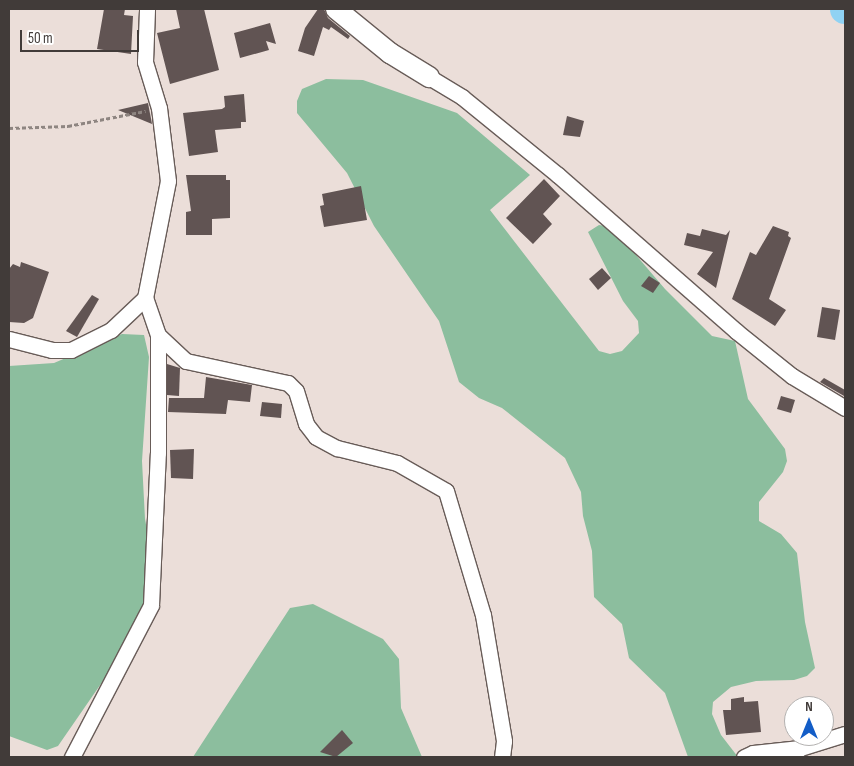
<!DOCTYPE html>
<html>
<head>
<meta charset="utf-8">
<style>
  body { margin:0 }
  #map { position:relative; width:854px; height:766px; overflow:hidden; background:#ebded9; font-family:"Sofia Sans Condensed",sans-serif }
  div>[style] { position:absolute }
  [style*='--x'] { left:calc(var(--x)*1px); top:calc(var(--y)*1px); width:calc(var(--w)*1px); rotate:calc(var(--a)*1deg) }
  .green>* { inset:0; background:#8cbe9e }
  .river>* { height:29px; margin:-14.5px; padding:0 14.5px; transform-origin:14.5px; border-radius:14.5px; background:#90d2f3 }
  .building>* { inset:0; background:#615453 }
  .path>* { height:3px; margin-top:-1.5px; transform-origin:0; background:repeating-linear-gradient(90deg,#8e8581 0 4px,transparent 0 6.5px) }
  .roads { filter:drop-shadow(1px 0 #685c58) drop-shadow(-1px 0 #685c58) drop-shadow(0 1px #685c58) drop-shadow(0 -1px #685c58) }
  .minor>* { height:15px; margin:-7.5px; padding:0 7.5px; transform-origin:7.5px; border-radius:7.5px; background:#fff }
  .tertiary>* { height:20px; margin:-10px; padding:0 10px; transform-origin:10px; border-radius:10px; background:#fff }
  span { translate:-50% -50%; white-space:nowrap; text-align:center; line-height:1.15; -webkit-text-stroke:5px #fff; paint-order:stroke }
  .frame { position:absolute; inset:0; border:10px solid #413b39; pointer-events:none }
  .north { position:absolute; left:784px; top:696px; width:50px; height:50px; box-sizing:border-box; background:#fff; border:1px solid #b3b1b0; border-radius:50%; rotate:0deg; font-size:14px; font-weight:700; line-height:20px; text-align:center; color:#413b39 }
  .north::after { content:''; display:block; margin:auto; width:18px; height:22px; background:#135dc7; clip-path:polygon(50% 0,100% 100%,50% 72%,0 100%) }
  .scale { position:absolute; left:20px; top:30px; width:119px; height:22px; box-sizing:border-box; border:2px solid #413b39; border-top:0; padding-left:6px; font-size:15px; line-height:18px; white-space:nowrap; color:#413b39; -webkit-text-stroke:4px #fff; paint-order:stroke }
</style>
</head>
<body>
<div id="map">
  <div class="green">
    <i style="clip-path:polygon(326px 79px,363px 80px,457px 113px,530px 175px,490px 210px,599px 351px,610px 354px,622px 351px,639px 333px,638px 321px,623px 301px,588px 232px,599px 225px,612px 227px,665px 289px,712px 336px,735px 341px,748px 399px,785px 449px,787px 461px,783px 472px,759px 502px,759px 521px,781px 534px,797px 553px,805px 622px,815px 668px,807px 676px,794px 680px,756px 681px,731px 687px,713px 702px,712px 714px,721px 735px,738px 757px,688px 757px,665px 693px,629px 658px,622px 624px,594px 597px,592px 551px,583px 516px,581px 492px,565px 458px,502px 408px,479px 398px,459px 382px,439px 321px,374px 226px,347px 173px,297px 113px,297px 101px,302px 89px)"></i>
    <i style="clip-path:polygon(122px 334px,144px 335px,149px 357px,142px 461px,145px 519px,154px 567px,154px 590px,116px 662px,58px 746px,47px 750px,9px 736px,9px 366px,54px 363px)"></i>
    <i style="clip-path:polygon(313px 604px,383px 639px,399px 659px,401px 708px,422px 757px,193px 757px,290px 608px)"></i>
  </div>
  <div class="river">
    <i style="--x:844;--y:9;--w:1;--a:0"></i>
  </div>
  <div class="building">
    <i style="clip-path:polygon(104px 9px,125px 9px,124px 15px,133px 16px,131px 54px,97px 49px)"></i>
    <i style="clip-path:polygon(176px 9px,204px 9px,219px 70px,170px 84px,157px 33px,180px 28px)"></i>
    <i style="clip-path:polygon(318px 9px,324px 9px,328px 18px,350px 36px,348px 39px,331px 27px,329px 30px,323px 27px,314px 56px,298px 51px,305px 28px)"></i>
    <i style="clip-path:polygon(270px 23px,276px 44px,266px 41px,269px 50px,240px 58px,234px 33px)"></i>
    <i style="clip-path:polygon(244px 94px,246px 122px,241px 122px,241px 128px,215px 130px,218px 152px,189px 156px,183px 113px,222px 109px,225px 107px,224px 96px)"></i>
    <i style="clip-path:polygon(148px 103px,152px 124px,118px 110px)"></i>
    <i style="clip-path:polygon(567px 116px,584px 121px,580px 137px,563px 135px)"></i>
    <i style="clip-path:polygon(186px 175px,226px 175px,226px 180px,230px 180px,230px 218px,212px 219px,212px 235px,186px 235px,186px 212px,191px 211px)"></i>
    <i style="clip-path:polygon(544px 179px,560px 196px,543px 214px,552px 224px,533px 244px,506px 218px)"></i>
    <i style="clip-path:polygon(361px 186px,367px 220px,324px 227px,320px 206px,324px 205px,322px 194px)"></i>
    <i style="clip-path:polygon(773px 226px,789px 232px,788px 236px,791px 238px,769px 299px,786px 310px,775px 326px,732px 299px,750px 252px,756px 255px)"></i>
    <i style="clip-path:polygon(702px 229px,726px 235px,730px 230px,716px 288px,697px 274px,713px 252px,684px 245px,687px 233px,700px 236px)"></i>
    <i style="clip-path:polygon(21px 262px,49px 272px,33px 318px,24px 323px,9px 322px,9px 269px,13px 264px,20px 267px)"></i>
    <i style="clip-path:polygon(602px 268px,611px 278px,598px 290px,589px 279px)"></i>
    <i style="clip-path:polygon(649px 276px,660px 283px,653px 293px,641px 286px)"></i>
    <i style="clip-path:polygon(92px 295px,99px 299px,77px 337px,66px 331px)"></i>
    <i style="clip-path:polygon(822px 307px,840px 310px,835px 340px,817px 337px)"></i>
    <i style="clip-path:polygon(167px 364px,180px 368px,179px 396px,167px 395px)"></i>
    <i style="clip-path:polygon(206px 377px,252px 385px,250px 402px,228px 400px,226px 414px,168px 412px,169px 398px,204px 398px)"></i>
    <i style="clip-path:polygon(824px 378px,845px 390px,844px 396px,820px 382px)"></i>
    <i style="clip-path:polygon(781px 396px,795px 400px,791px 413px,777px 409px)"></i>
    <i style="clip-path:polygon(262px 402px,282px 404px,281px 418px,260px 416px)"></i>
    <i style="clip-path:polygon(194px 449px,193px 479px,171px 478px,170px 450px)"></i>
    <i style="clip-path:polygon(744px 697px,744px 702px,758px 701px,761px 732px,726px 735px,723px 710px,731px 710px,731px 699px)"></i>
    <i style="clip-path:polygon(342px 730px,353px 743px,336px 757px,320px 752px)"></i>
  </div>
  <div class="path">
    <i style="--x:9;--y:128;--w:59;--a:-1.9"></i>
    <i style="--x:68;--y:126;--w:79;--a:-10.9"></i>
  </div>
  <div class="roads">
    <div class="minor">
      <i style="--x:429;--y:77;--w:39;--a:31"></i>
      <i style="--x:462;--y:97;--w:124;--a:39.1"></i>
      <i style="--x:558;--y:175;--w:237;--a:41.2"></i>
      <i style="--x:736;--y:331;--w:72;--a:38.8"></i>
      <i style="--x:792;--y:376;--w:62;--a:31.1"></i>
      <i style="--x:158;--y:335;--w:38;--a:43"></i>
      <i style="--x:186;--y:361;--w:104;--a:12.2"></i>
      <i style="--x:288;--y:383;--w:11;--a:45"></i>
      <i style="--x:296;--y:391;--w:34;--a:73"></i>
      <i style="--x:306;--y:424;--w:16;--a:52"></i>
      <i style="--x:316;--y:437;--w:24;--a:28"></i>
      <i style="--x:337;--y:448;--w:62;--a:14"></i>
      <i style="--x:397;--y:463;--w:56;--a:29.7"></i>
      <i style="--x:446;--y:491;--w:129;--a:73.4"></i>
      <i style="--x:483;--y:615;--w:128;--a:80.5"></i>
      <i style="--x:504;--y:741;--w:16;--a:97"></i>
      <i style="--x:9;--y:339;--w:44;--a:14.3"></i>
      <i style="--x:52;--y:350;--w:19;--a:0"></i>
      <i style="--x:71;--y:350;--w:45;--a:-26.6"></i>
      <i style="--x:111;--y:330;--w:47;--a:-43.3"></i>
      <i style="--x:72;--y:757;--w:171;--a:-62.5"></i>
      <i style="--x:151;--y:605;--w:152;--a:-87.4"></i>
      <i style="--x:158;--y:453;--w:118;--a:-90"></i>
      <i style="--x:158;--y:335;--w:39;--a:-109"></i>
      <i style="--x:145;--y:298;--w:119;--a:-78.9"></i>
      <i style="--x:168;--y:181;--w:74;--a:-97"></i>
      <i style="--x:159;--y:108;--w:48;--a:-106.9"></i>
      <i style="--x:145;--y:62;--w:53;--a:-87.8"></i>
      <i style="--x:744;--y:757;--w:10;--a:-24"></i>
      <i style="--x:753;--y:753;--w:47;--a:-6.1"></i>
      <i style="--x:791;--y:757;--w:13;--a:-45"></i>
      <i style="--x:800;--y:748;--w:47;--a:-17.3"></i>
    </div>
    <div class="tertiary">
      <i style="--x:336;--y:9;--w:70;--a:39.2"></i>
      <i style="--x:390;--y:53;--w:46;--a:31.6"></i>
    </div>
  </div>
  <div class="frame"></div>
  <div class="north">N</div>
  <div class="scale">50 m</div>
</div>
</body>
</html>
